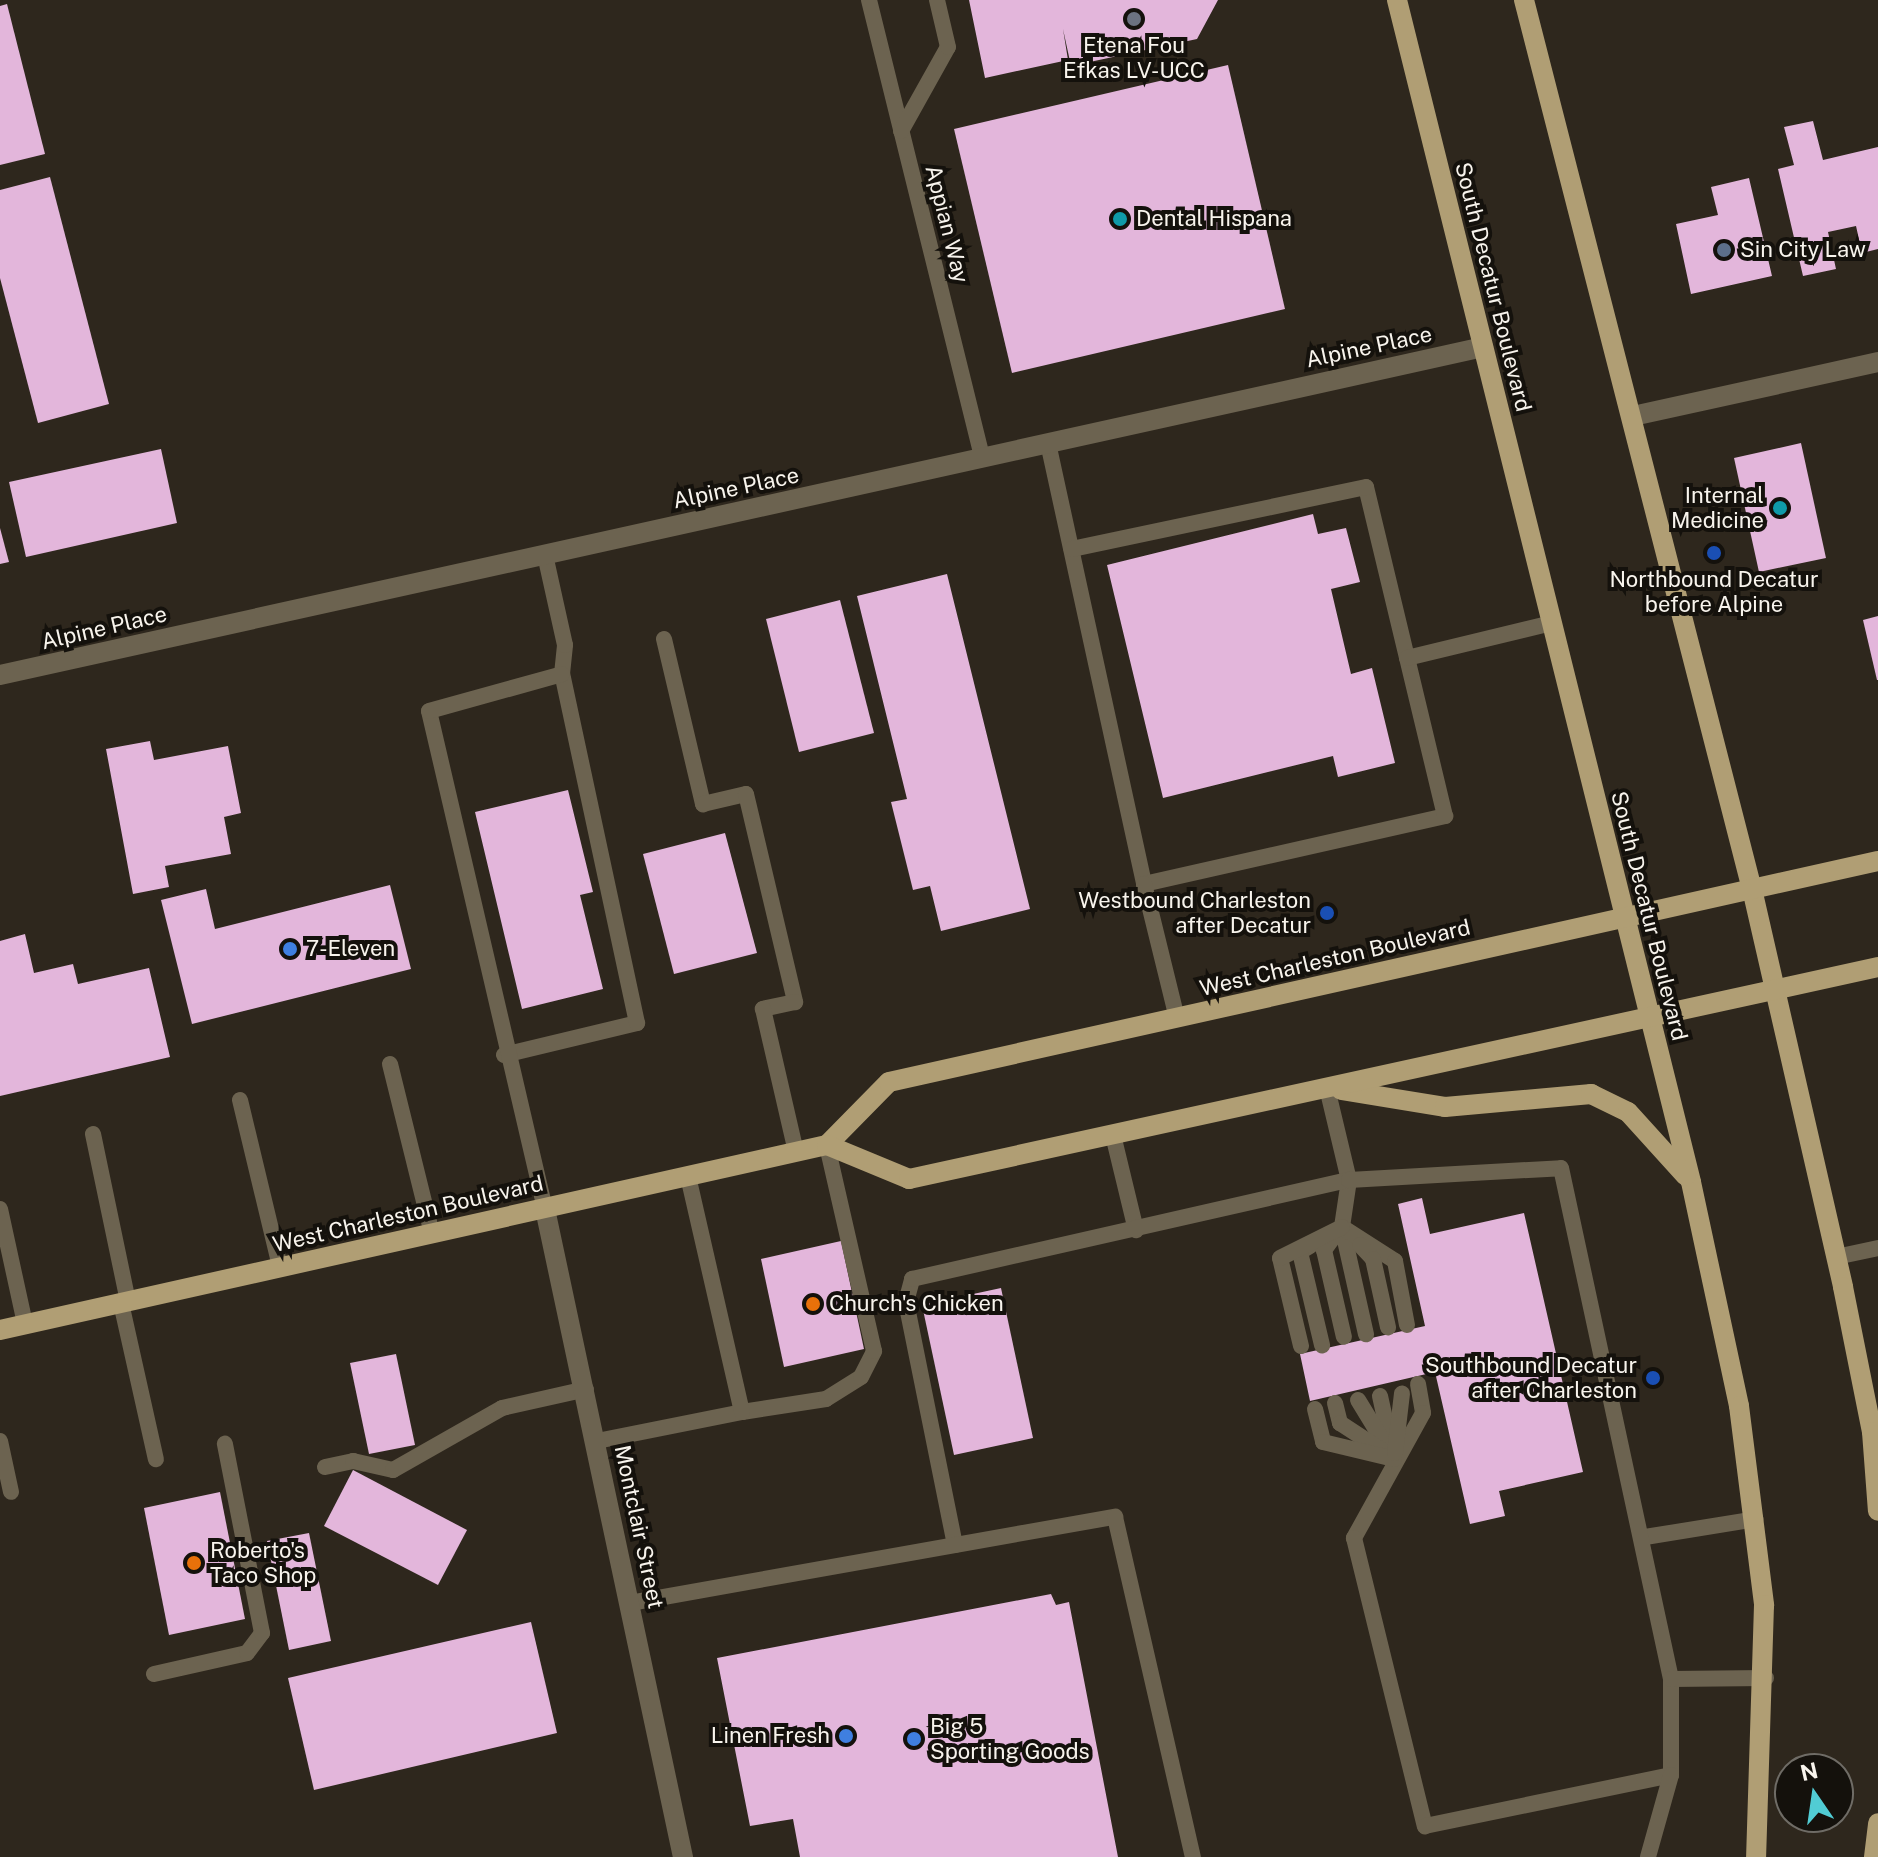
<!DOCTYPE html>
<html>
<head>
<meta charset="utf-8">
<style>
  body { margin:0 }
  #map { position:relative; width:1878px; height:1857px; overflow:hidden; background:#2e271d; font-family:"Public Sans",sans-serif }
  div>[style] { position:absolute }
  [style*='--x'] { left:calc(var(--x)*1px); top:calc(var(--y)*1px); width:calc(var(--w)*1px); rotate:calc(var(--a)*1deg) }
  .building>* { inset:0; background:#e3b6db }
  .lane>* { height:16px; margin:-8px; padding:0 8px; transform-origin:8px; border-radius:8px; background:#6c6350 }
  .street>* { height:20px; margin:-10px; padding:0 10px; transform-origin:10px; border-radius:10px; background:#6c6350 }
  .primary>* { height:20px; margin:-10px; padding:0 10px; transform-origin:10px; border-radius:10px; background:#b09e74 }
  .dots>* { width:22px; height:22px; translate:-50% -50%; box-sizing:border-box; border:4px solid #14110c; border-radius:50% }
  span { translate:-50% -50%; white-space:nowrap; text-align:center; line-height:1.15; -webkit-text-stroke:8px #14110c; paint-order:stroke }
  .poi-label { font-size:22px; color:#f8f4ed }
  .left { translate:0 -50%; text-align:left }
  .right { translate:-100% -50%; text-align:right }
  .street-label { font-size:22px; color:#f8f4ed }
  .north { position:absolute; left:1774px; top:1753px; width:80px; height:80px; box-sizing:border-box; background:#14110c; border:2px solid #6f6c66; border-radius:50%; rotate:347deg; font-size:22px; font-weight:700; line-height:32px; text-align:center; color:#f8f4ed }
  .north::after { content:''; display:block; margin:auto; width:28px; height:36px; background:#51ccd4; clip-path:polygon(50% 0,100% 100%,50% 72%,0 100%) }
</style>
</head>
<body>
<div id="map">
  <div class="building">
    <i style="clip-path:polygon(969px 0,1218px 0,1197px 39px,1071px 66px,1063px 29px,1068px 60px,985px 78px)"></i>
    <i style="clip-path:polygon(7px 4px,45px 154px,0 165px,0 6px)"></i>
    <i style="clip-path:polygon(1228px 65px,1285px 309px,1012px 373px,954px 129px)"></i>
    <i style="clip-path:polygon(1813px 121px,1823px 160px,1878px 147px,1878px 249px,1862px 253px,1856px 226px,1828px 232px,1836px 269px,1803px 276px,1778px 169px,1794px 165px,1784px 127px)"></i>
    <i style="clip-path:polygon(50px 177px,109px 404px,38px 423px,0 278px,0 190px)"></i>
    <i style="clip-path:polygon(1749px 178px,1772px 276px,1691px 294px,1676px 224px,1718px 215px,1711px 187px)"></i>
    <i style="clip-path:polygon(1801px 443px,1826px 558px,1759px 572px,1734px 458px)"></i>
    <i style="clip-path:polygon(161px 449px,177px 523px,26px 557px,9px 482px)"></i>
    <i style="clip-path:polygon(1313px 514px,1318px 534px,1346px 528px,1360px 582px,1331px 589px,1351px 674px,1372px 668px,1395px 763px,1338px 777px,1333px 756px,1163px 798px,1107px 565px)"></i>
    <i style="clip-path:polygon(0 528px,9px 562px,0 564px)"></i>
    <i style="clip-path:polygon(947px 574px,1030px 909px,941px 931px,930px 886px,913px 890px,891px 802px,907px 799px,857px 596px)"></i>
    <i style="clip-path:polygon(840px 600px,874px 733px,799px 752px,766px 619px)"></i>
    <i style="clip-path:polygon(1878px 616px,1878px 680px,1877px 680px,1863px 620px)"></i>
    <i style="clip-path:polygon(150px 741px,154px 760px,228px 746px,241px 813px,224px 817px,231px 854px,165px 866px,169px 887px,133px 894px,106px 749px)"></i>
    <i style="clip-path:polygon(568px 790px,593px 892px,580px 895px,603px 989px,522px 1009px,475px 812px)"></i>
    <i style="clip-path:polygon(725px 833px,757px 953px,674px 974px,643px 854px)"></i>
    <i style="clip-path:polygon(390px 885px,411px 969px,192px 1024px,161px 900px,206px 889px,215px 929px)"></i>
    <i style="clip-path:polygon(25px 934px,34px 973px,73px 964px,78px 984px,149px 968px,170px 1057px,0 1096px,0 941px)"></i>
    <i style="clip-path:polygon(1422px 1198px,1430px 1234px,1524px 1213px,1583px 1472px,1499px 1491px,1505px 1516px,1470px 1524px,1435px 1372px,1310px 1401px,1300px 1354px,1425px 1326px,1398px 1204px)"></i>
    <i style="clip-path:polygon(841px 1241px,864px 1349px,784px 1367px,761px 1259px)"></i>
    <i style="clip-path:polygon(1001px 1288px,1033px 1438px,954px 1455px,922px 1305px)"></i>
    <i style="clip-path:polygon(396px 1354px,415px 1445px,369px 1454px,350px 1363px)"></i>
    <i style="clip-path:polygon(353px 1470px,467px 1530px,438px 1585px,324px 1526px)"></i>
    <i style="clip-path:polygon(220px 1492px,245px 1619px,169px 1635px,144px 1508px)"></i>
    <i style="clip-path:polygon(309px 1533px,331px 1641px,289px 1650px,267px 1541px)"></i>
    <i style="clip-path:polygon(1051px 1594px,1056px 1605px,1069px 1602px,1118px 1857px,800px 1857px,793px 1819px,750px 1826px,717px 1658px)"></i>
    <i style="clip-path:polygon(531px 1622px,557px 1733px,314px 1790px,288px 1678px)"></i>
  </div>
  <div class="lane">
    <i style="--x:869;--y:0;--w:472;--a:76.1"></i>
    <i style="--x:901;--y:131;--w:96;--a:-60.8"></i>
    <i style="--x:948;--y:47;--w:48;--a:-103.2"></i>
    <i style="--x:1048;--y:443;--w:451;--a:77.7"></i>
    <i style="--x:1144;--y:884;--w:309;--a:-12.7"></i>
    <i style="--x:1445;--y:816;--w:338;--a:-103.5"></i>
    <i style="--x:1366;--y:487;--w:301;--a:168.1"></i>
    <i style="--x:664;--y:639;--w:170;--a:76.7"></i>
    <i style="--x:703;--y:804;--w:44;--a:-13.1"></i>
    <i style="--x:746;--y:794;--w:214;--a:76.7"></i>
    <i style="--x:795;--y:1002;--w:33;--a:168"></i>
    <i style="--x:763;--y:1009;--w:147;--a:77"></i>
    <i style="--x:1407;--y:658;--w:149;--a:-13.6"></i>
    <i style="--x:1144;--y:884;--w:138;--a:76.2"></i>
    <i style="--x:504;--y:1055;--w:137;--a:-13.5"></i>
    <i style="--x:637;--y:1023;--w:357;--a:-102.1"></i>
    <i style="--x:562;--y:674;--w:29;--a:-84"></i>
    <i style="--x:565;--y:645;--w:92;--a:-102.5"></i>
    <i style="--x:390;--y:1064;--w:175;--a:76.1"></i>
    <i style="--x:1327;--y:1088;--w:95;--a:76.6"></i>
    <i style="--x:1349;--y:1180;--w:48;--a:98.5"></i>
    <i style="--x:1342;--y:1227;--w:110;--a:77.4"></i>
    <i style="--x:240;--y:1100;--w:172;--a:76.5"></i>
    <i style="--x:93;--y:1134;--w:171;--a:78.2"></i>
    <i style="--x:1113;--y:1135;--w:98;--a:76.4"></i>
    <i style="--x:0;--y:1209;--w:118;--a:77.7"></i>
    <i style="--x:545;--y:1209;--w:511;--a:-103.11"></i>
    <i style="--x:429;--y:711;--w:138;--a:-15.5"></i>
    <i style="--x:1342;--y:1227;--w:63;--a:32.7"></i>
    <i style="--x:1395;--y:1261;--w:65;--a:79.4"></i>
    <i style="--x:1338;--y:1231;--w:24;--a:126"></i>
    <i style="--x:1324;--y:1250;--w:89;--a:77.1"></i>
    <i style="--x:1360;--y:1245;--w:19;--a:47"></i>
    <i style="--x:1373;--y:1259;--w:70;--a:77.6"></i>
    <i style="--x:1310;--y:1246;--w:12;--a:149"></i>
    <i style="--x:1300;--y:1252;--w:96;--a:76.7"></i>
    <i style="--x:1836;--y:1257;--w:43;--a:-12.1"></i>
    <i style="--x:121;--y:1303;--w:160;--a:77.4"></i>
    <i style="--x:1301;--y:1346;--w:90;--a:-103.4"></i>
    <i style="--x:1280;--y:1258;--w:69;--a:-26.6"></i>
    <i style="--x:1418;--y:1384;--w:29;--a:80"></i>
    <i style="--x:1423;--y:1413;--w:143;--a:118.9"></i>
    <i style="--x:1354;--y:1538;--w:297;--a:76.2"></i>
    <i style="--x:1425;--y:1826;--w:251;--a:-11.7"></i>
    <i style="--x:1380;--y:1396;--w:51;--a:77.6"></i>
    <i style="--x:1358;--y:1400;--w:63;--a:58.6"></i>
    <i style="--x:1335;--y:1403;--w:21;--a:76"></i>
    <i style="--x:1340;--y:1423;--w:51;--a:33.1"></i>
    <i style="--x:1315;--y:1409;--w:34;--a:76"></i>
    <i style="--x:1323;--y:1442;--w:73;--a:13.5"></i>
    <i style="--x:742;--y:1412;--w:85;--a:-8.8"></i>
    <i style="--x:826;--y:1399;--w:41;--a:-32.2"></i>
    <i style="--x:861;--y:1377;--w:29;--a:-63"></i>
    <i style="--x:874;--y:1351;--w:211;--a:-102.9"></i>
    <i style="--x:0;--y:1441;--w:52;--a:77.8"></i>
    <i style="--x:597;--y:1441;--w:148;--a:-11.3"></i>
    <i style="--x:742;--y:1412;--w:242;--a:-102.9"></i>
    <i style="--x:1395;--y:1453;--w:60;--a:-83.3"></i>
    <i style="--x:325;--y:1467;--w:29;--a:-12"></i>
    <i style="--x:353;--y:1461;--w:41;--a:12.7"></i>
    <i style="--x:393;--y:1470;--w:125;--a:-29.6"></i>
    <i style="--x:502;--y:1408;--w:86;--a:-12.7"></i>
    <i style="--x:1645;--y:1537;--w:112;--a:-9.2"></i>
    <i style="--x:955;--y:1545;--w:248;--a:-101.4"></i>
    <i style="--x:906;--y:1302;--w:24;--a:-75"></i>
    <i style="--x:912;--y:1279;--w:448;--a:-12.8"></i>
    <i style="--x:1349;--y:1180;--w:212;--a:-3.2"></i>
    <i style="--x:1561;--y:1168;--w:523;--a:77.85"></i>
    <i style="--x:1671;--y:1679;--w:96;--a:90"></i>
    <i style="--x:1671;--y:1775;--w:85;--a:105.7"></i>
    <i style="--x:630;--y:1603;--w:493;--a:-10.1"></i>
    <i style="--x:1115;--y:1517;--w:349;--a:77.1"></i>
    <i style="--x:154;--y:1674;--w:95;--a:-12.7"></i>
    <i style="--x:247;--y:1653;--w:25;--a:-53"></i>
    <i style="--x:262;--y:1633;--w:193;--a:-101.1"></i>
    <i style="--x:1671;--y:1679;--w:95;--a:-0.6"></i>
  </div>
  <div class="street">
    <i style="--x:1633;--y:416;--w:251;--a:-12.4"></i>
    <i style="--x:0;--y:675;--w:1519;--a:-12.47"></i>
    <i style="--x:545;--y:1209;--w:663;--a:77.98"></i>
  </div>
  <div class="primary">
    <i style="--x:1397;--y:0;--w:1218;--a:76.03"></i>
    <i style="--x:1691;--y:1182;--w:229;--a:77.9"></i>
    <i style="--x:1739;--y:1406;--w:201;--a:82.8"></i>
    <i style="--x:1764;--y:1605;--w:252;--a:91.8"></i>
    <i style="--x:1524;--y:0;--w:918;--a:75.62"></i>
    <i style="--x:1752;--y:889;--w:408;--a:77.1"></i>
    <i style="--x:1843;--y:1287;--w:148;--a:78.7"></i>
    <i style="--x:1872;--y:1432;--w:79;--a:85.7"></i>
    <i style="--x:1341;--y:1090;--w:105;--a:9.3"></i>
    <i style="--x:1445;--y:1107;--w:147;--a:-5.1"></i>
    <i style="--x:1591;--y:1094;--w:41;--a:25.9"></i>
    <i style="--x:1628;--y:1112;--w:86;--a:47.8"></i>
    <i style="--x:827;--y:1145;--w:88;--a:-45.5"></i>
    <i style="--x:889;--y:1082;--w:1013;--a:-12.6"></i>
    <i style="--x:0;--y:1330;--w:847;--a:-12.61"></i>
    <i style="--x:827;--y:1145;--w:89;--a:22.5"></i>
    <i style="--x:909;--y:1179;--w:992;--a:-12.34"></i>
    <i style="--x:1874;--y:1857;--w:34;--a:-83"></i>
  </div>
  <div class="dots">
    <i style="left:1134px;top:19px;background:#6b7280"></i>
    <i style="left:1120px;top:219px;background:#0f9aa8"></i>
    <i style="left:1724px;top:250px;background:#5c6f8a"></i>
    <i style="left:1780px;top:508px;background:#0f9aa8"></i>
    <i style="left:1714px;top:553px;background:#1a4fb4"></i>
    <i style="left:1327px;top:913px;background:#1a4fb4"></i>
    <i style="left:290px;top:949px;background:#3f7fe0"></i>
    <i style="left:813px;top:1304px;background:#e8710a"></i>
    <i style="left:1653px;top:1378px;background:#1a4fb4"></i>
    <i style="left:194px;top:1563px;background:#e8710a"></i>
    <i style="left:846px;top:1736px;background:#3f7fe0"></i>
    <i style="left:914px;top:1739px;background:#3f7fe0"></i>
  </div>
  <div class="poi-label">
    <span style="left:1134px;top:58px">Etena Fou<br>Efkas LV-UCC</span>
    <span class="left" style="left:1136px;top:219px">Dental Hispana</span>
    <span class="left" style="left:1740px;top:250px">Sin City Law</span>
    <span class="right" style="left:1764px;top:508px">Internal<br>Medicine</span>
    <span style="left:1714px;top:592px">Northbound Decatur<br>before Alpine</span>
    <span class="right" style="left:1311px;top:913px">Westbound Charleston<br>after Decatur</span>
    <span class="left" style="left:306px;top:949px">7-Eleven</span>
    <span class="left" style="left:829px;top:1304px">Church's Chicken</span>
    <span class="right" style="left:1637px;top:1378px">Southbound Decatur<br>after Charleston</span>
    <span class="left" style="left:210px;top:1563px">Roberto's<br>Taco Shop</span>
    <span class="left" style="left:930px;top:1739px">Big 5<br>Sporting Goods</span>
    <span class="right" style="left:830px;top:1736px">Linen Fresh</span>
  </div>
  <div class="street-label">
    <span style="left:947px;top:224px;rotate:76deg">Appian Way</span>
    <span style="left:1493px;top:287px;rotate:76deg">South Decatur Boulevard</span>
    <span style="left:1369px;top:347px;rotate:-12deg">Alpine Place</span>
    <span style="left:736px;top:488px;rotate:-12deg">Alpine Place</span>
    <span style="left:104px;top:628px;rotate:-13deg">Alpine Place</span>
    <span style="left:1649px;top:916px;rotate:76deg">South Decatur Boulevard</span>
    <span style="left:1335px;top:958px;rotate:-13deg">West Charleston Boulevard</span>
    <span style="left:408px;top:1214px;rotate:-13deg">West Charleston Boulevard</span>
    <span style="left:639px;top:1527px;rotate:78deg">Montclair Street</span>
  </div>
  <div class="north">N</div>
</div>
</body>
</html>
